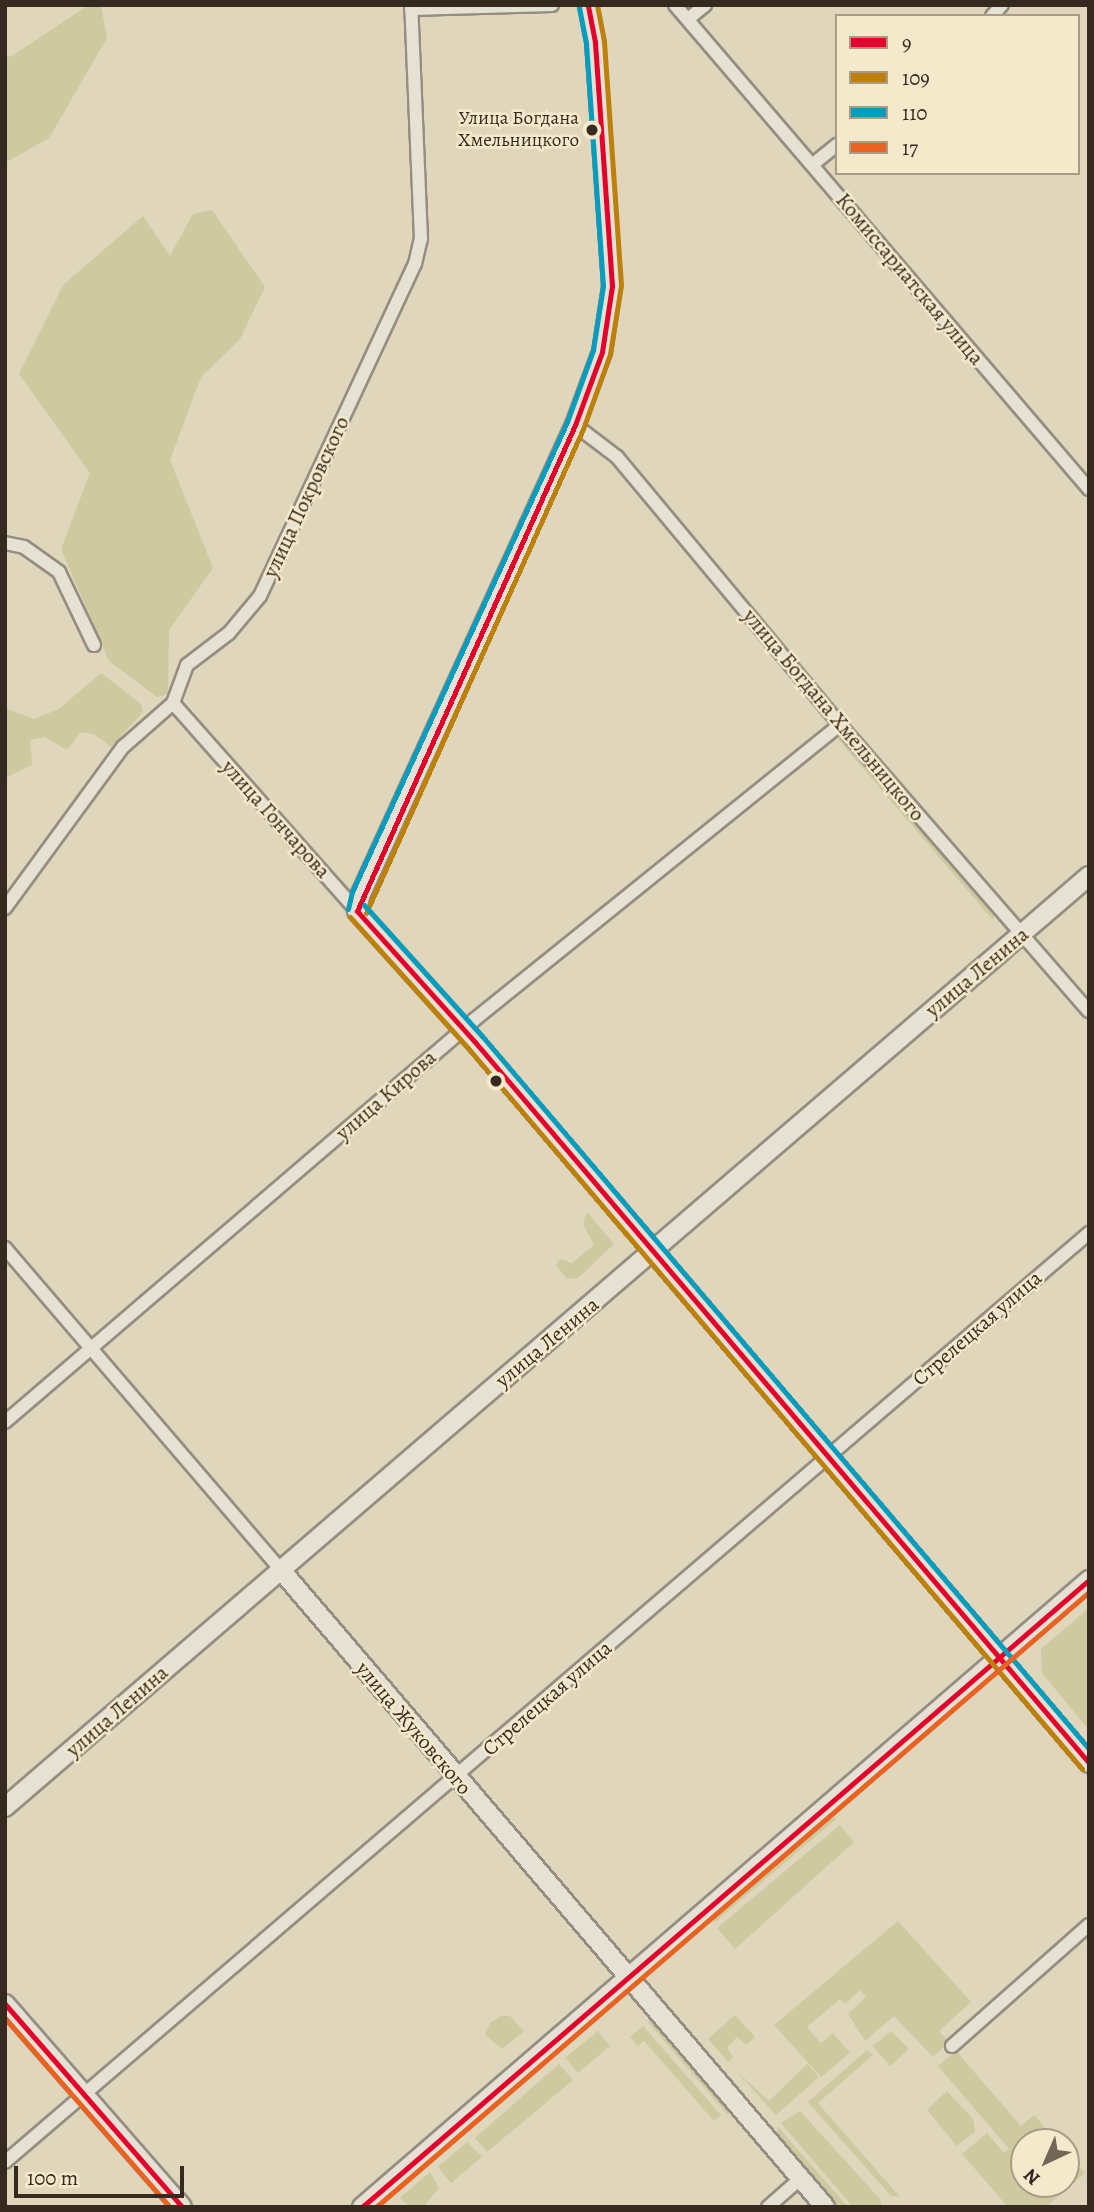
<!DOCTYPE html>
<html>
<head>
<meta charset="utf-8">
<style>
  body { margin:0 }
  #map { position:relative; width:1094px; height:2212px; overflow:hidden; background:#dfd6bc; font-family:Alegreya,serif }
  div>[style] { position:absolute }
  [style*='--x'] { left:calc(var(--x)*1px); top:calc(var(--y)*1px); width:calc(var(--w)*1px); rotate:calc(var(--a)*1deg) }
  .green>* { inset:0; background:#cec99e }
  .roads { filter:drop-shadow(2px 0 #958e80) drop-shadow(-2px 0 #958e80) drop-shadow(0 2px #958e80) drop-shadow(0 -2px #958e80) }
  .street>* { height:12px; margin:-6px; padding:0 6px; transform-origin:6px; border-radius:6px; background:#e5e1d4 }
  .secondary>* { height:18px; margin:-9px; padding:0 9px; transform-origin:9px; border-radius:9px; background:#e5e1d4 }
  .bus-1>* { height:5px; margin:-2.5px; padding:0 2.5px; transform-origin:2.5px; border-radius:2.5px; background:#e4002b }
  .bus-2>* { height:5px; margin:-2.5px; padding:0 2.5px; transform-origin:2.5px; border-radius:2.5px; background:#bd800a }
  .bus-3>* { height:5px; margin:-2.5px; padding:0 2.5px; transform-origin:2.5px; border-radius:2.5px; background:#059cbd }
  .bus-4>* { height:5px; margin:-2.5px; padding:0 2.5px; transform-origin:2.5px; border-radius:2.5px; background:#e96222 }
  .dots>* { width:19px; height:19px; translate:-50% -50%; box-sizing:border-box; border:4px solid #f4e9ca; border-radius:50% }
  span { translate:-50% -50%; white-space:nowrap; text-align:center; line-height:1.15; -webkit-text-stroke:5px #f4e9ca; paint-order:stroke }
  .bus-label { font-size:19px; color:#362920 }
  .right { translate:-100% -50%; text-align:right }
  .street-label { font-size:21px; color:#362920 }
  .frame { position:absolute; inset:0; border:7px solid #362920; pointer-events:none }
  .legend { position:absolute; left:835px; top:14px; width:245px; height:161px; box-sizing:border-box; background:#f4e9ca; border:2px solid #a89c86; margin:0; padding:9px 12px; list-style:none; font-size:21px; color:#362920 }
  .legend li { display:flex; align-items:center; gap:14px; height:35px }
  .legend b { width:35px; border:2px solid #a89c86 }
  .north { position:absolute; left:1010px; top:2128px; width:70px; height:70px; box-sizing:border-box; background:#f4e9ca; border:2px solid #a89c86; border-radius:50%; rotate:224deg; font-size:19px; font-weight:700; line-height:28px; text-align:center; color:#362920 }
  .north::after { content:''; display:block; margin:auto; width:24px; height:32px; background:#716657; clip-path:polygon(50% 0,100% 100%,50% 72%,0 100%) }
  .scale { position:absolute; left:14px; top:2166px; width:170px; height:32px; box-sizing:border-box; border:4px solid #362920; border-top:0; padding-left:9px; font-size:21px; line-height:24px; white-space:nowrap; color:#362920; -webkit-text-stroke:5px #f4e9ca; paint-order:stroke }
</style>
</head>
<body>
<div id="map">
  <div class="green">
    <i style="clip-path:polygon(89px 5px,101px 5px,107px 38px,49px 138px,5px 163px,5px 55px,10px 57px)"></i>
    <i style="clip-path:polygon(212px 210px,265px 287px,240px 339px,201px 377px,170px 460px,213px 568px,169px 630px,168px 694px,157px 697px,109px 661px,61px 549px,90px 473px,19px 374px,63px 285px,143px 216px,170px 256px,193px 214px)"></i>
    <i style="clip-path:polygon(101px 673px,141px 704px,143px 712px,111px 747px,94px 734px,81px 732px,67px 750px,45px 737px,30px 740px,32px 765px,5px 778px,5px 708px,34px 719px,59px 709px)"></i>
    <i style="clip-path:polygon(837px 738px,846px 740px,995px 912px,993px 920px)"></i>
    <i style="clip-path:polygon(587px 1212px,614px 1244px,578px 1278px,567px 1279px,556px 1265px,560px 1259px,572px 1263px,594px 1245px,583px 1224px)"></i>
    <i style="clip-path:polygon(1089px 1608px,1089px 1730px,1042px 1673px,1041px 1649px)"></i>
    <i style="clip-path:polygon(832px 1817px,836px 1819px,714px 1923px,714px 1919px)"></i>
    <i style="clip-path:polygon(840px 1825px,854px 1842px,735px 1949px,717px 1928px)"></i>
    <i style="clip-path:polygon(898px 1921px,971px 2002px,939px 2031px,949px 2042px,933px 2057px,894px 2016px,865px 2041px,848px 2014px,866px 1997px,860px 1990px,845px 2004px,840px 1999px,807px 2027px,821px 2043px,833px 2033px,850px 2053px,821px 2077px,774px 2025px)"></i>
    <i style="clip-path:polygon(735px 2015px,755px 2037px,746px 2045px,737px 2037px,727px 2047px,733px 2058px,728px 2062px,708px 2039px)"></i>
    <i style="clip-path:polygon(501px 2016px,510px 2016px,524px 2031px,502px 2049px,485px 2035px,490px 2023px)"></i>
    <i style="clip-path:polygon(654px 2017px,733px 2110px,727px 2114px,648px 2022px)"></i>
    <i style="clip-path:polygon(643px 2026px,721px 2115px,714px 2121px,644px 2041px,638px 2046px,630px 2037px)"></i>
    <i style="clip-path:polygon(598px 2031px,610px 2046px,578px 2073px,565px 2058px)"></i>
    <i style="clip-path:polygon(891px 2031px,909px 2049px,890px 2066px,873px 2046px)"></i>
    <i style="clip-path:polygon(867px 2050px,873px 2055px,818px 2103px,900px 2197px,891px 2196px,808px 2102px)"></i>
    <i style="clip-path:polygon(956px 2051px,1021px 2126px,1034px 2115px,1058px 2142px,1024px 2142px,1024px 2184px,1066px 2184px,1066px 2152px,1085px 2173px,1046px 2207px,1008px 2207px,962px 2154px,987px 2133px,1004px 2153px,1009px 2149px,938px 2066px)"></i>
    <i style="clip-path:polygon(559px 2064px,573px 2080px,487px 2152px,475px 2138px)"></i>
    <i style="clip-path:polygon(807px 2064px,819px 2077px,776px 2115px,735px 2070px,769px 2101px)"></i>
    <i style="clip-path:polygon(947px 2091px,973px 2119px,975px 2131px,957px 2146px,927px 2110px)"></i>
    <i style="clip-path:polygon(800px 2111px,880px 2199px,882px 2207px,853px 2207px,781px 2123px)"></i>
    <i style="clip-path:polygon(778px 2127px,848px 2207px,834px 2207px,775px 2138px)"></i>
    <i style="clip-path:polygon(467px 2142px,482px 2157px,451px 2183px,438px 2167px)"></i>
    <i style="clip-path:polygon(430px 2172px,439px 2188px,423px 2207px,411px 2207px,400px 2198px)"></i>
  </div>
  <div class="roads">
    <div class="street">
      <i style="--x:675;--y:5;--w:637;--a:49.46"></i>
      <i style="--x:411;--y:9;--w:141;--a:-1.6"></i>
      <i style="--x:992;--y:16;--w:15;--a:-48"></i>
      <i style="--x:688;--y:19;--w:22;--a:-39"></i>
      <i style="--x:812;--y:165;--w:32;--a:-39"></i>
      <i style="--x:575;--y:425;--w:53;--a:37.3"></i>
      <i style="--x:617;--y:457;--w:349;--a:50.2"></i>
      <i style="--x:840;--y:725;--w:379;--a:49"></i>
      <i style="--x:5;--y:543;--w:19;--a:12"></i>
      <i style="--x:24;--y:547;--w:43;--a:35.5"></i>
      <i style="--x:59;--y:572;--w:81;--a:64.4"></i>
      <i style="--x:173;--y:703;--w:278;--a:48.5"></i>
      <i style="--x:5;--y:908;--w:200;--a:-53.8"></i>
      <i style="--x:123;--y:747;--w:67;--a:-41.3"></i>
      <i style="--x:173;--y:703;--w:40;--a:-69.8"></i>
      <i style="--x:187;--y:665;--w:53;--a:-37.3"></i>
      <i style="--x:229;--y:633;--w:48;--a:-50"></i>
      <i style="--x:260;--y:596;--w:366;--a:-65"></i>
      <i style="--x:415;--y:264;--w:26;--a:-77"></i>
      <i style="--x:421;--y:239;--w:234;--a:-92.4"></i>
      <i style="--x:5;--y:1248;--w:423;--a:49.4"></i>
      <i style="--x:5;--y:1422;--w:618;--a:-40.6"></i>
      <i style="--x:474;--y:1020;--w:470;--a:-38.9"></i>
      <i style="--x:952;--y:2046;--w:183;--a:-41.5"></i>
      <i style="--x:5;--y:2162;--w:1428;--a:-40.6"></i>
      <i style="--x:768;--y:2207;--w:44;--a:-41.3"></i>
    </div>
    <div class="secondary">
      <i style="--x:588;--y:5;--w:38;--a:79"></i>
      <i style="--x:595;--y:42;--w:245;--a:86"></i>
      <i style="--x:612;--y:286;--w:67;--a:98.6"></i>
      <i style="--x:602;--y:352;--w:78;--a:110.3"></i>
      <i style="--x:575;--y:425;--w:518;--a:114.54"></i>
      <i style="--x:360;--y:896;--w:15;--a:101"></i>
      <i style="--x:357;--y:911;--w:176;--a:48"></i>
      <i style="--x:475;--y:1042;--w:947;--a:49.58"></i>
      <i style="--x:280;--y:1569;--w:839;--a:49.49"></i>
      <i style="--x:5;--y:1807;--w:1429;--a:-40.66"></i>
      <i style="--x:5;--y:2004;--w:269;--a:48.9"></i>
      <i style="--x:362;--y:2207;--w:960;--a:-40.78"></i>
    </div>
  </div>
  <div class="bus-1">
    <i style="--x:357;--y:911;--w:176;--a:48"></i>
    <i style="--x:475;--y:1042;--w:947;--a:49.58"></i>
    <i style="--x:357;--y:911;--w:533;--a:-65.84"></i>
    <i style="--x:575;--y:425;--w:78;--a:-69.7"></i>
    <i style="--x:602;--y:352;--w:67;--a:-81.4"></i>
    <i style="--x:612;--y:286;--w:245;--a:-94"></i>
    <i style="--x:595;--y:42;--w:38;--a:-101"></i>
    <i style="--x:5;--y:2004;--w:269;--a:48.9"></i>
    <i style="--x:362;--y:2207;--w:960;--a:-40.78"></i>
  </div>
  <div class="bus-2">
    <i style="--x:366;--y:913;--w:530;--a:-65.85"></i>
    <i style="--x:583;--y:429;--w:80;--a:-70.2"></i>
    <i style="--x:610;--y:354;--w:70;--a:-80.9"></i>
    <i style="--x:621;--y:285;--w:245;--a:-94"></i>
    <i style="--x:604;--y:41;--w:37;--a:-101"></i>
    <i style="--x:350;--y:917;--w:176;--a:48"></i>
    <i style="--x:468;--y:1048;--w:947;--a:49.58"></i>
  </div>
  <div class="bus-3">
    <i style="--x:364;--y:905;--w:176;--a:48"></i>
    <i style="--x:482;--y:1036;--w:936;--a:49.59"></i>
    <i style="--x:348;--y:909;--w:17;--a:-77"></i>
    <i style="--x:352;--y:892;--w:517;--a:-65.42"></i>
    <i style="--x:567;--y:422;--w:77;--a:-70.1"></i>
    <i style="--x:593;--y:350;--w:65;--a:-81.1"></i>
    <i style="--x:603;--y:286;--w:244;--a:-94"></i>
    <i style="--x:586;--y:43;--w:37;--a:-101"></i>
  </div>
  <div class="bus-4">
    <i style="--x:5;--y:2018;--w:251;--a:48.9"></i>
    <i style="--x:376;--y:2207;--w:942;--a:-40.78"></i>
  </div>
  <div class="dots">
    <i style="left:592px;top:130px;background:#362920"></i>
    <i style="left:496px;top:1081px;background:#362920"></i>
  </div>
  <div class="bus-label">
    <span class="right" style="left:579px;top:130px">Улица Богдана<br>Хмельницкого</span>
  </div>
  <div class="street-label">
    <span style="left:910px;top:279px;rotate:50deg">Комиссариатская улица</span>
    <span style="left:306px;top:497px;rotate:-65deg">улица Покровского</span>
    <span style="left:834px;top:715px;rotate:50deg">улица Богдана Хмельницкого</span>
    <span style="left:276px;top:819px;rotate:48deg">улица Гончарова</span>
    <span style="left:977px;top:972px;rotate:-40deg">улица Ленина</span>
    <span style="left:386px;top:1095px;rotate:-41deg">улица Кирова</span>
    <span style="left:977px;top:1328px;rotate:-41deg">Стрелецкая улица</span>
    <span style="left:547px;top:1342px;rotate:-40deg">улица Ленина</span>
    <span style="left:547px;top:1698px;rotate:-41deg">Стрелецкая улица</span>
    <span style="left:117px;top:1711px;rotate:-41deg">улица Ленина</span>
    <span style="left:414px;top:1728px;rotate:50deg">улица Жуковского</span>
  </div>
  <div class="frame"></div>
  <ul class="legend">
  <li><b style="height:9px;background:#e4002b"></b>9</li>
  <li><b style="height:9px;background:#bd800a"></b>109</li>
  <li><b style="height:9px;background:#059cbd"></b>110</li>
  <li><b style="height:9px;background:#e96222"></b>17</li>
  </ul>
  <div class="north">N</div>
  <div class="scale">100 m</div>
</div>
</body>
</html>
